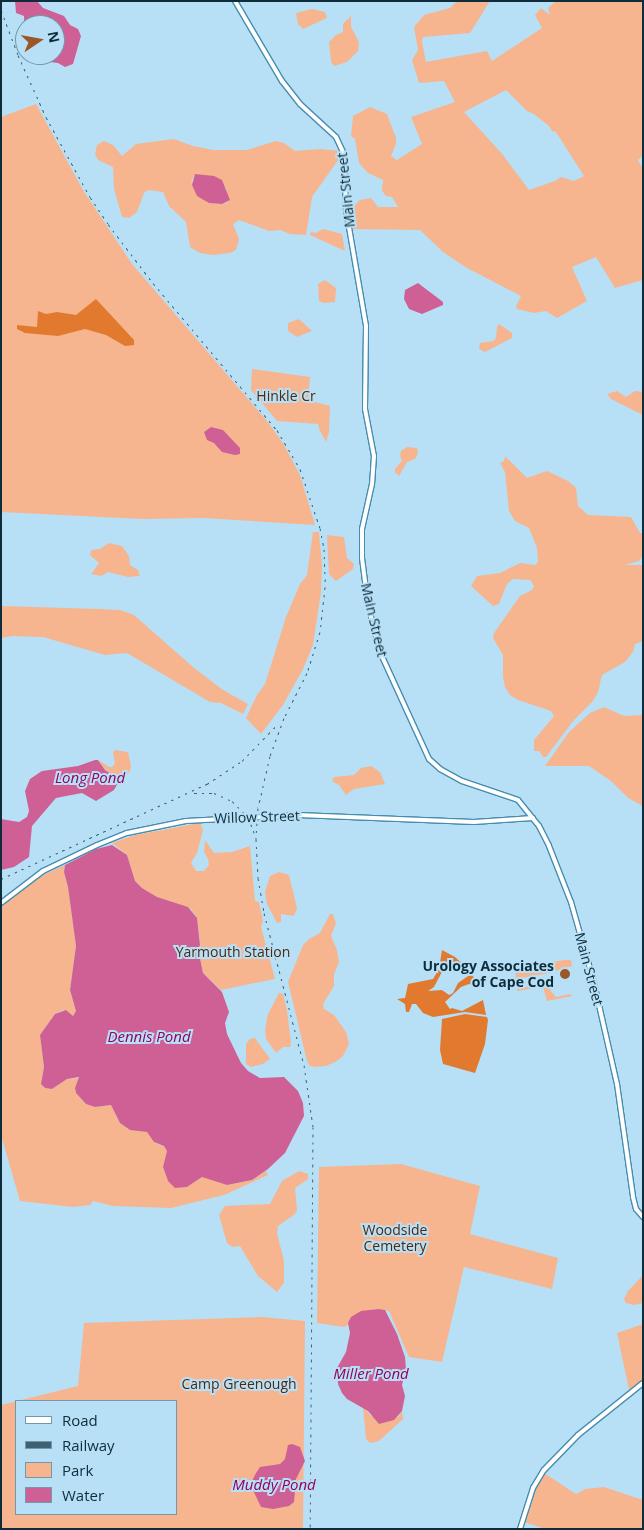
<!DOCTYPE html>
<html>
<head>
<meta charset="utf-8">
<style>
  body { margin:0 }
  #map { position:relative; width:644px; height:1530px; overflow:hidden; background:#b7e0f7; font-family:"Open Sans",sans-serif }
  div>[style] { position:absolute }
  [style*='--x'] { left:calc(var(--x)*1px); top:calc(var(--y)*1px); width:calc(var(--w)*1px); rotate:calc(var(--a)*1deg) }
  .green>* { inset:0; background:#f6b58e }
  .forest>* { inset:0; background:#e17a2f }
  .water>* { inset:0; background:#cf6095 }
  .roads { filter:drop-shadow(1px 0 #468db0) drop-shadow(-1px 0 #468db0) drop-shadow(0 1px #468db0) drop-shadow(0 -1px #468db0) }
  .tertiary>* { height:4px; margin:-2px; padding:0 2px; transform-origin:2px; border-radius:2px; background:#fff }
  .secondary>* { height:4px; margin:-2px; padding:0 2px; transform-origin:2px; border-radius:2px; background:#fff }
  .rail>* { height:1px; margin-top:-0.5px; transform-origin:0; background:repeating-linear-gradient(90deg,#406172 0 2.5px,transparent 0 7.5px) }
  .dots>* { width:14px; height:14px; translate:-50% -50%; box-sizing:border-box; border:2px solid #b7e0f7; border-radius:50% }
  span { translate:-50% -50%; white-space:nowrap; text-align:center; line-height:1.15; -webkit-text-stroke:4px #b7e0f7; paint-order:stroke }
  .street-label { font-size:14px; color:#0e2c3a }
  .park-label { font-size:14px; color:#51280b }
  .poi-label { font-size:14px; color:#0e2c3a; font-weight:700 }
  .right { translate:-100% -50%; text-align:right }
  .water-label { font-size:15px; color:#96005c; font-style:italic }
  .frame { position:absolute; inset:0; border:2px solid #0e2c3a; pointer-events:none }
  .legend { position:absolute; left:15px; top:1400px; width:162px; height:115px; box-sizing:border-box; background:#b7e0f7; border:1px solid #7398ab; margin:0; padding:6px 9px; list-style:none; font-size:15px; color:#0e2c3a }
  .legend li { display:flex; align-items:center; gap:10px; height:25px }
  .legend b { width:25px; border:1px solid #7398ab }
  .north { position:absolute; left:15px; top:15px; width:50px; height:50px; box-sizing:border-box; background:#b7e0f7; border:1px solid #7398ab; border-radius:50%; rotate:78deg; font-size:14px; font-weight:700; line-height:20px; text-align:center; color:#0e2c3a }
  .north::after { content:''; display:block; margin:auto; width:18px; height:22px; background:#9b5728; clip-path:polygon(50% 0,100% 100%,50% 72%,0 100%) }
</style>
</head>
<body>
<div id="map">
  <div class="green">
    <i style="clip-path:polygon(evenodd,457px 1px,490px 1px,470px 33px,423px 37px,422px 42px,426px 62px,487px 51px,492px 61px,542px 28px,535px 15px,541px 8px,550px 15px,548px 8px,556px 1px,643px 1px,643px 155px,638px 160px,643px 169px,643px 280px,615px 288px,596px 257px,572px 267px,587px 301px,557px 318px,546px 311px,534px 313px,517px 309px,516px 306px,521px 296px,467px 268px,443px 252px,420px 230px,352px 229px,348px 207px,353px 207px,360px 200px,371px 198px,378px 207px,398px 207px,392px 197px,386px 196px,382px 191px,383px 180px,368px 173px,359px 163px,355px 139px,351px 136px,353px 116px,370px 107px,387px 114px,396px 138px,396px 144px,391px 156px,397px 160px,422px 144px,411px 117px,455px 102px,444px 81px,419px 83px,412px 60px,418px 50px,414px 27px,424px 15px,450px 8px,457px 1px,506px 90px,527px 111px,534px 114px,549px 126px,552px 131px,556px 132px,584px 176px,574px 181px,561px 177px,555px 181px,529px 190px,503px 155px,464px 112px,506px 90px)"></i>
    <i style="clip-path:polygon(312px 9px,325px 12px,327px 18px,303px 29px,298px 24px,296px 13px)"></i>
    <i style="clip-path:polygon(351px 16px,351px 27px,359px 42px,358px 51px,347px 62px,334px 66px,331px 62px,329px 42px,336px 35px,343px 32px,343px 24px)"></i>
    <i style="clip-path:polygon(36px 104px,83px 190px,132px 264px,267px 421px,283px 443px,300px 475px,315px 525px,203px 518px,143px 519px,1px 512px,1px 117px)"></i>
    <i style="clip-path:polygon(evenodd,174px 139px,193px 146px,213px 150px,247px 150px,276px 141px,284px 143px,295px 151px,320px 149px,342px 151px,343px 153px,312px 197px,306px 235px,290px 234px,280px 230px,269px 231px,239px 220px,233px 224px,239px 239px,236px 250px,230px 253px,213px 255px,200px 253px,190px 247px,186px 222px,169px 206px,163px 192px,148px 190px,144px 193px,137px 212px,129px 218px,122px 217px,114px 189px,113px 167px,98px 160px,95px 154px,97px 145px,104px 141px,113px 145px,122px 156px,136px 144px,174px 139px,195px 174px,211px 177px,226px 188px,228px 202px,222px 204px,209px 203px,191px 182px,195px 174px)"></i>
    <i style="clip-path:polygon(323px 229px,342px 234px,345px 251px,310px 235px,311px 232px,316px 233px)"></i>
    <i style="clip-path:polygon(325px 280px,336px 288px,335px 302px,324px 303px,319px 301px,318px 284px)"></i>
    <i style="clip-path:polygon(299px 319px,312px 331px,297px 337px,288px 331px,288px 323px)"></i>
    <i style="clip-path:polygon(499px 324px,512px 333px,512px 338px,485px 352px,481px 350px,479px 348px,480px 343px,493px 341px,496px 338px,497px 327px)"></i>
    <i style="clip-path:polygon(252px 369px,310px 377px,308px 400px,330px 406px,329px 432px,326px 442px,319px 429px,318px 424px,277px 421px,251px 390px)"></i>
    <i style="clip-path:polygon(617px 391px,626px 397px,635px 391px,643px 392px,643px 415px,611px 399px,607px 394px)"></i>
    <i style="clip-path:polygon(407px 447px,417px 448px,418px 454px,415px 459px,407px 462px,399px 476px,395px 472px,395px 469px,402px 461px,400px 456px,401px 451px)"></i>
    <i style="clip-path:polygon(505px 456px,527px 478px,547px 471px,568px 481px,576px 488px,578px 506px,588px 515px,631px 517px,640px 533px,643px 533px,643px 556px,639px 561px,625px 565px,643px 565px,643px 641px,635px 644px,633px 652px,625px 662px,602px 675px,598px 692px,593px 701px,574px 720px,546px 757px,543px 757px,539px 751px,534px 751px,534px 740px,554px 716px,551px 711px,518px 700px,510px 695px,505px 687px,503px 677px,503px 655px,493px 638px,494px 633px,520px 596px,532px 590px,534px 586px,530px 580px,513px 579px,507px 584px,499px 604px,493px 606px,471px 586px,477px 576px,500px 573px,520px 563px,535px 565px,538px 562px,537px 548px,529px 528px,515px 521px,509px 511px,505px 472px,500px 463px,504px 461px)"></i>
    <i style="clip-path:polygon(313px 532px,319px 532px,322px 565px,321px 592px,313px 645px,303px 669px,283px 705px,261px 734px,246px 718px,257px 695px,265px 684px,286px 617px,300px 584px,307px 575px)"></i>
    <i style="clip-path:polygon(327px 535px,344px 537px,347px 558px,354px 564px,353px 569px,336px 581px,329px 574px)"></i>
    <i style="clip-path:polygon(109px 543px,122px 546px,129px 556px,130px 565px,138px 570px,140px 576px,128px 577px,108px 572px,101px 576px,91px 574px,99px 563px,90px 555px,91px 550px,100px 549px)"></i>
    <i style="clip-path:polygon(1px 606px,100px 609px,120px 610px,134px 615px,193px 667px,223px 690px,248px 704px,243px 714px,221px 703px,210px 702px,127px 653px,105px 655px,43px 637px,12px 636px,1px 638px)"></i>
    <i style="clip-path:polygon(604px 707px,624px 716px,643px 715px,643px 806px,628px 798px,611px 781px,589px 766px,545px 766px,569px 732px,590px 713px)"></i>
    <i style="clip-path:polygon(115px 750px,128px 752px,131px 766px,130px 771px,118px 783px,113px 775px,103px 768px,99px 760px,109px 767px,112px 767px,115px 764px,113px 752px)"></i>
    <i style="clip-path:polygon(371px 766px,380px 772px,385px 784px,354px 789px,346px 795px,339px 785px,332px 781px,334px 777px,354px 775px,361px 768px)"></i>
    <i style="clip-path:polygon(200px 823px,203px 830px,197px 853px,191px 863px,196px 871px,204px 871px,209px 865px,208px 859px,204px 852px,205px 840px,214px 853px,232px 852px,250px 846px,255px 901px,259px 902px,263px 921px,261px 927px,275px 979px,221px 990px,203px 973px,198px 949px,200px 944px,197px 918px,191px 909px,157px 897px,142px 888px,135px 881px,127px 855px,112px 843px,135px 835px)"></i>
    <i style="clip-path:polygon(65px 865px,64px 872px,68px 887px,76px 946px,70px 990px,76px 1011px,73px 1016px,63px 1010px,55px 1014px,40px 1035px,44px 1067px,42px 1077px,45px 1088px,52px 1089px,67px 1079px,79px 1078px,75px 1088px,76px 1093px,86px 1104px,95px 1107px,111px 1105px,120px 1123px,130px 1130px,147px 1132px,157px 1144px,164px 1146px,167px 1151px,163px 1167px,168px 1181px,187px 1187px,202px 1177px,206px 1177px,227px 1185px,252px 1180px,266px 1171px,268px 1175px,224px 1195px,171px 1208px,113px 1206px,93px 1201px,90px 1205px,73px 1207px,20px 1201px,1px 1135px,1px 907px,35px 879px)"></i>
    <i style="clip-path:polygon(279px 872px,289px 875px,297px 908px,294px 916px,281px 914px,281px 922px,277px 923px,267px 904px,265px 892px,270px 876px)"></i>
    <i style="clip-path:polygon(330px 914px,333px 914px,336px 923px,331px 936px,337px 950px,339px 962px,334px 974px,334px 986px,323px 1004px,324px 1009px,334px 1015px,346px 1032px,349px 1044px,343px 1056px,337px 1061px,326px 1066px,316px 1067px,310px 1066px,307px 1061px,288px 982px,303px 945px,309px 939px,320px 933px)"></i>
    <i style="clip-path:polygon(565px 960px,571px 960px,572px 966px,556px 971px,554px 965px,550px 967px,551px 972px,549px 973px,517px 979px,519px 988px,551px 984px,550px 990px,556px 997px,570px 994px,572px 996px,547px 1001px,543px 987px,517px 991px,515px 967px)"></i>
    <i style="clip-path:polygon(279px 993px,283px 994px,287px 1010px,291px 1043px,290px 1047px,283px 1047px,276px 1053px,266px 1039px,265px 1030px,268px 1014px)"></i>
    <i style="clip-path:polygon(255px 1038px,270px 1059px,263px 1064px,251px 1067px,246px 1064px,246px 1044px,250px 1039px)"></i>
    <i style="clip-path:polygon(401px 1164px,480px 1186px,470px 1234px,558px 1258px,552px 1289px,464px 1267px,442px 1362px,409px 1357px,389px 1311px,374px 1309px,344px 1327px,317px 1323px,319px 1167px)"></i>
    <i style="clip-path:polygon(299px 1171px,308px 1174px,308px 1179px,295px 1188px,297px 1210px,295px 1214px,278px 1226px,277px 1233px,284px 1261px,284px 1283px,277px 1292px,258px 1276px,240px 1246px,232px 1247px,227px 1243px,219px 1215px,225px 1206px,270px 1204px,282px 1181px)"></i>
    <i style="clip-path:polygon(643px 1275px,643px 1303px,634px 1305px,626px 1303px,624px 1299px,628px 1291px)"></i>
    <i style="clip-path:polygon(evenodd,262px 1317px,305px 1321px,303px 1529px,1px 1529px,1px 1405px,78px 1386px,84px 1323px,262px 1317px,16px 1401px,176px 1401px,176px 1514px,16px 1514px,16px 1401px)"></i>
    <i style="clip-path:polygon(643px 1324px,643px 1380px,629px 1390px,617px 1333px)"></i>
    <i style="clip-path:polygon(363px 1406px,371px 1416px,398px 1417px,402px 1411px,403px 1419px,379px 1441px,370px 1443px,366px 1439px)"></i>
    <i style="clip-path:polygon(544px 1473px,576px 1494px,585px 1489px,604px 1487px,643px 1500px,643px 1529px,545px 1529px,524px 1522px,535px 1489px)"></i>
  </div>
  <div class="forest">
    <i style="clip-path:polygon(96px 299px,134px 340px,134px 345px,125px 346px,106px 335px,85px 329px,58px 336px,25px 333px,17px 329px,17px 325px,37px 327px,38px 311px,46px 314px,57px 312px,76px 315px)"></i>
    <i style="clip-path:polygon(442px 950px,455px 957px,466px 967px,444px 968px,434px 987px,428px 991px,442px 990px,449px 995px,453px 993px,458px 983px,471px 974px,476px 980px,476px 986px,469px 984px,461px 987px,445px 1002px,450px 1009px,452px 1008px,462px 1011px,483px 1000px,486px 1015px,465px 1012px,433px 1017px,423px 1013px,416px 1004px,412px 1004px,409px 1012px,406px 1012px,405px 1004px,397px 999px,405px 998px,408px 984px,433px 979px,439px 969px)"></i>
    <i style="clip-path:polygon(465px 1014px,487px 1017px,488px 1020px,485px 1044px,475px 1073px,443px 1064px,440px 1050px,442px 1019px)"></i>
  </div>
  <div class="water">
    <i style="clip-path:polygon(15px 1px,37px 1px,43px 8px,64px 16px,70px 25px,78px 29px,81px 36px,73px 64px,65px 67px,58px 63px,33px 60px,30px 55px,55px 55px,55px 25px,25px 25px,25px 45px,24px 16px,16px 13px)"></i>
    <i style="clip-path:polygon(195px 174px,214px 176px,222px 180px,230px 200px,222px 204px,209px 203px,197px 196px,192px 185px)"></i>
    <i style="clip-path:polygon(418px 283px,443px 302px,443px 305px,422px 314px,409px 309px,404px 299px,405px 290px)"></i>
    <i style="clip-path:polygon(211px 427px,223px 430px,240px 448px,240px 454px,235px 455px,222px 452px,214px 443px,207px 440px,204px 432px)"></i>
    <i style="clip-path:polygon(95px 760px,98px 760px,105px 770px,113px 775px,118px 783px,114px 790px,96px 801px,82px 793px,56px 798px,32px 826px,29px 857px,14px 867px,1px 870px,1px 819px,19px 822px,27px 817px,29px 811px,25px 791px,30px 779px,42px 771px,78px 766px)"></i>
    <i style="clip-path:polygon(112px 845px,127px 855px,135px 881px,142px 888px,157px 897px,188px 907px,197px 918px,200px 945px,198px 949px,203px 973px,222px 992px,229px 1012px,225px 1023px,227px 1034px,241px 1063px,248px 1071px,260px 1078px,284px 1077px,298px 1091px,303px 1103px,304px 1116px,285px 1153px,268px 1169px,252px 1180px,227px 1185px,202px 1177px,187px 1187px,175px 1188px,168px 1181px,163px 1167px,167px 1151px,164px 1146px,154px 1142px,147px 1132px,130px 1130px,120px 1123px,111px 1105px,95px 1107px,86px 1104px,76px 1093px,75px 1088px,79px 1077px,67px 1079px,52px 1089px,45px 1088px,41px 1084px,44px 1067px,40px 1035px,55px 1014px,66px 1010px,73px 1016px,76px 1011px,70px 990px,76px 946px,68px 887px,64px 872px,65px 865px,96px 849px)"></i>
    <i style="clip-path:polygon(378px 1309px,385px 1310px,397px 1334px,405px 1357px,406px 1369px,402px 1385px,405px 1396px,402px 1411px,394px 1420px,379px 1424px,368px 1411px,347px 1399px,342px 1393px,338px 1384px,337px 1368px,346px 1352px,350px 1333px,348px 1323px,351px 1317px,361px 1311px)"></i>
    <i style="clip-path:polygon(292px 1444px,300px 1447px,305px 1461px,296px 1479px,294px 1502px,289px 1506px,273px 1509px,261px 1507px,253px 1490px,252px 1481px,256px 1473px,260px 1467px,280px 1464px,285px 1459px,288px 1445px)"></i>
  </div>
  <div class="roads">
    <div class="tertiary">
      <i style="--x:520;--y:1529;--w:43;--a:-72.4"></i>
      <i style="--x:533;--y:1488;--w:21;--a:-59"></i>
      <i style="--x:544;--y:1470;--w:49;--a:-45.8"></i>
      <i style="--x:578;--y:1435;--w:83;--a:-38.7"></i>
    </div>
    <div class="secondary">
      <i style="--x:235;--y:1;--w:93;--a:59.6"></i>
      <i style="--x:282;--y:81;--w:29;--a:52"></i>
      <i style="--x:300;--y:104;--w:49;--a:42.5"></i>
      <i style="--x:336;--y:137;--w:19;--a:65"></i>
      <i style="--x:344;--y:154;--w:56;--a:88"></i>
      <i style="--x:346;--y:210;--w:118;--a:80.2"></i>
      <i style="--x:366;--y:326;--w:83;--a:90.7"></i>
      <i style="--x:365;--y:409;--w:48;--a:79.2"></i>
      <i style="--x:374;--y:456;--w:28;--a:94"></i>
      <i style="--x:372;--y:484;--w:46;--a:102.5"></i>
      <i style="--x:362;--y:529;--w:29;--a:90"></i>
      <i style="--x:362;--y:558;--w:47;--a:82.7"></i>
      <i style="--x:368;--y:605;--w:49;--a:75.7"></i>
      <i style="--x:380;--y:652;--w:118;--a:65.4"></i>
      <i style="--x:429;--y:759;--w:15;--a:42"></i>
      <i style="--x:440;--y:769;--w:25;--a:29"></i>
      <i style="--x:462;--y:781;--w:59;--a:18.7"></i>
      <i style="--x:518;--y:800;--w:33;--a:51"></i>
      <i style="--x:539;--y:826;--w:22;--a:63"></i>
      <i style="--x:549;--y:846;--w:60;--a:68.6"></i>
      <i style="--x:571;--y:902;--w:84;--a:74.1"></i>
      <i style="--x:594;--y:983;--w:104;--a:77.2"></i>
      <i style="--x:617;--y:1084;--w:114;--a:81.9"></i>
      <i style="--x:633;--y:1197;--w:12;--a:76"></i>
      <i style="--x:636;--y:1209;--w:11;--a:49"></i>
      <i style="--x:1;--y:903;--w:53;--a:-37.3"></i>
      <i style="--x:43;--y:871;--w:60;--a:-25.7"></i>
      <i style="--x:97;--y:845;--w:32;--a:-22"></i>
      <i style="--x:127;--y:833;--w:60;--a:-11.5"></i>
      <i style="--x:186;--y:821;--w:112;--a:-3.1"></i>
      <i style="--x:298;--y:815;--w:176;--a:2.3"></i>
      <i style="--x:474;--y:822;--w:59;--a:-3.9"></i>
    </div>
  </div>
  <div class="rail">
    <i style="--x:1;--y:10;--w:48;--a:69.3"></i>
    <i style="--x:18;--y:55;--w:68;--a:65.7"></i>
    <i style="--x:46;--y:117;--w:91;--a:61.2"></i>
    <i style="--x:90;--y:197;--w:32;--a:56"></i>
    <i style="--x:108;--y:224;--w:74;--a:52.7"></i>
    <i style="--x:153;--y:283;--w:192;--a:49.9"></i>
    <i style="--x:277;--y:430;--w:45;--a:59.5"></i>
    <i style="--x:300;--y:469;--w:62;--a:71.3"></i>
    <i style="--x:320;--y:528;--w:21;--a:79"></i>
    <i style="--x:324;--y:549;--w:38;--a:88"></i>
    <i style="--x:325;--y:587;--w:45;--a:96.3"></i>
    <i style="--x:320;--y:632;--w:43;--a:107.6"></i>
    <i style="--x:307;--y:673;--w:51;--a:117.1"></i>
    <i style="--x:284;--y:718;--w:40;--a:110.2"></i>
    <i style="--x:270;--y:756;--w:53;--a:103"></i>
    <i style="--x:258;--y:808;--w:31;--a:94"></i>
    <i style="--x:256;--y:839;--w:39;--a:87"></i>
    <i style="--x:258;--y:878;--w:36;--a:80"></i>
    <i style="--x:264;--y:913;--w:157;--a:75.3"></i>
    <i style="--x:304;--y:1065;--w:63;--a:81.7"></i>
    <i style="--x:313;--y:1127;--w:402;--a:90.4"></i>
    <i style="--x:194;--y:793;--w:20;--a:0"></i>
    <i style="--x:214;--y:793;--w:20;--a:24"></i>
    <i style="--x:232;--y:801;--w:23;--a:45"></i>
    <i style="--x:248;--y:817;--w:17;--a:69"></i>
    <i style="--x:1;--y:879;--w:227;--a:-24.8"></i>
    <i style="--x:207;--y:784;--w:42;--a:-33.3"></i>
    <i style="--x:242;--y:761;--w:52;--a:-45.8"></i>
  </div>
  <div class="dots">
    <i style="left:565px;top:974px;background:#9b5728"></i>
  </div>
  <div class="street-label">
    <span style="left:346px;top:190px;rotate:-96deg">Main Street</span>
    <span style="left:374px;top:620px;rotate:77deg">Main Street</span>
    <span style="left:257px;top:817px;rotate:-2deg">Willow Street</span>
    <span style="left:589px;top:969px;rotate:75deg">Main Street</span>
  </div>
  <div class="park-label">
    <span style="left:286px;top:396px">Hinkle Cr</span>
    <span style="left:233px;top:952px">Yarmouth Station</span>
    <span style="left:395px;top:1238px">Woodside<br>Cemetery</span>
    <span style="left:239px;top:1384px">Camp Greenough</span>
  </div>
  <div class="poi-label">
    <span class="right" style="left:554px;top:974px">Urology Associates<br>of Cape Cod</span>
  </div>
  <div class="water-label">
    <span style="left:90px;top:778px">Long Pond</span>
    <span style="left:149px;top:1037px">Dennis Pond</span>
    <span style="left:371px;top:1374px">Miller Pond</span>
    <span style="left:274px;top:1485px">Muddy Pond</span>
  </div>
  <div class="frame"></div>
  <ul class="legend">
  <li><b style="height:6px;background:#fff"></b>Road</li>
  <li><b style="height:6px;background:#406172"></b>Railway</li>
  <li><b style="height:14px;background:#f6b58e"></b>Park</li>
  <li><b style="height:14px;background:#cf6095"></b>Water</li>
  </ul>
  <div class="north">N</div>
</div>
</body>
</html>
